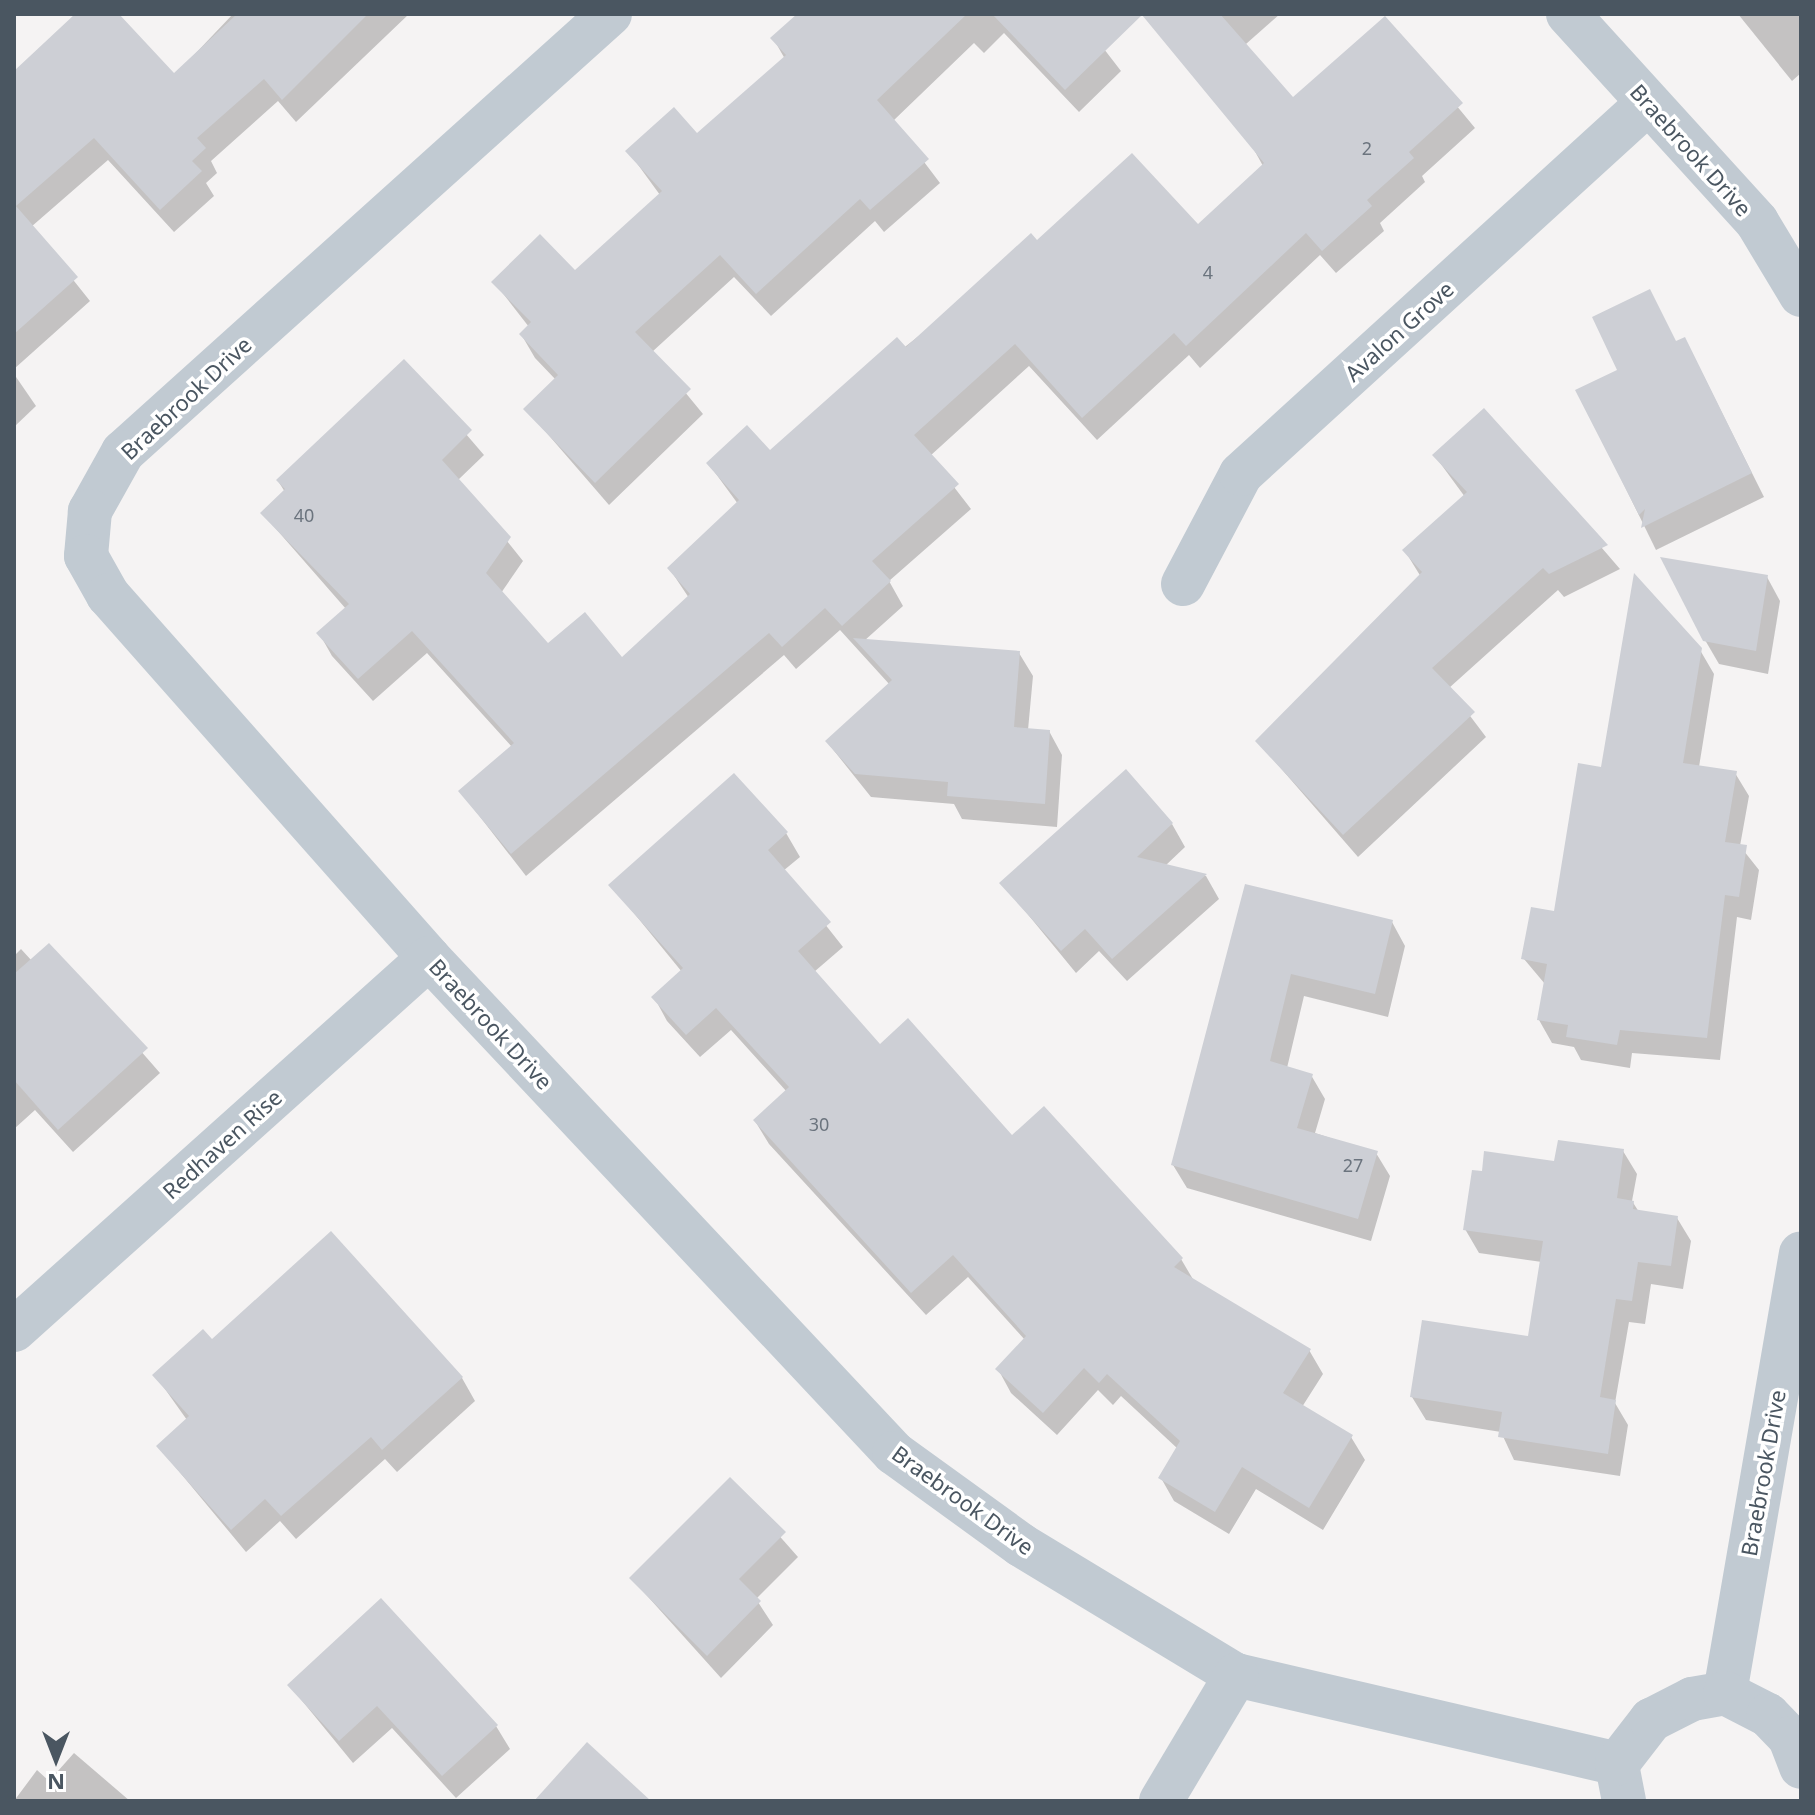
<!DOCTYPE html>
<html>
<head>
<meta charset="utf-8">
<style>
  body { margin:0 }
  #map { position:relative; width:1815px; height:1815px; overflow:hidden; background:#f5f3f3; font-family:"Noto Sans",sans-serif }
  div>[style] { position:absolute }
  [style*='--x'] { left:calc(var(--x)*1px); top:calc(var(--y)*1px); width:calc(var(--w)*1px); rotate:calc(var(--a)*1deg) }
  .shadow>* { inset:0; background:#0003 }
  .building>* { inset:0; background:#cdcfd5 }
  .minor>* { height:44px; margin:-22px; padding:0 22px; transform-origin:22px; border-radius:22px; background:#c1cad2 }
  span { translate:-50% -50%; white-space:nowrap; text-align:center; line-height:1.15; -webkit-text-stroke:7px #fff; paint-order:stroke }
  .number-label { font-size:18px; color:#6b747e }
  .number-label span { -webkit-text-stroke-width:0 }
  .street-label { font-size:22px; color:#4a5661 }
  .frame { position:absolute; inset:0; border:16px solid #4a5661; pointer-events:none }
  .north { position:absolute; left:16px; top:1719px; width:80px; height:80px; -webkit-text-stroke:6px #fff; paint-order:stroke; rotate:180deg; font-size:22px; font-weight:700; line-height:32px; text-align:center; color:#4a5661 }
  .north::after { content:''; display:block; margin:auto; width:28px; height:36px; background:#4a5661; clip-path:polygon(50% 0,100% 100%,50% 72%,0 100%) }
</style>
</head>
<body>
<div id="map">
  <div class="shadow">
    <i style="clip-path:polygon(78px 14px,117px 14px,174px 76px,233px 14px,409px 14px,296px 122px,278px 101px,211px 161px,217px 173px,206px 183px,214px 196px,174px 232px,108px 160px,31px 227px,90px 301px,14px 369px,14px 101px)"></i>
    <i style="clip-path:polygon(800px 14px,1077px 14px,1121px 71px,1079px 112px,1004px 33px,984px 53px,974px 43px,893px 121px,940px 183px,884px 232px,875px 221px,771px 316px,734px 277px,652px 352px,703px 414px,609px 505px,526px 409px,556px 380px,535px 358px,521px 334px,529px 327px,494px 282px,575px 272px,660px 195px,628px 151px,697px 136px,785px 59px,773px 38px)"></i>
    <i style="clip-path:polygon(1190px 14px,1280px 14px,1229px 59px)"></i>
    <i style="clip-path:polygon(1738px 14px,1801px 14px,1801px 73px,1792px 81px)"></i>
    <i style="clip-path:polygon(1385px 19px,1475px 128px,1422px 176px,1425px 182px,1380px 223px,1384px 231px,1336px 273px,1320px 255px,1200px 368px,1189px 355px,1097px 440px,1029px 366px,930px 456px,971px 509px,889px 581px,903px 606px,864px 641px,1019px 653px,1033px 676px,1028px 730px,1049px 731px,1062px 755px,1057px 827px,962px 819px,954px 804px,871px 797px,827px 742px,890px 685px,840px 630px,796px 669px,784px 655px,526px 876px,460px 791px,512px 747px,427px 653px,373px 701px,332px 656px,319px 633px,346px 609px,263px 514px,285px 492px,278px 481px,404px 362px,484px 455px,458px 480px,523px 561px,501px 593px,548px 645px,622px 660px,689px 598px,669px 568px,738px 504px,708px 463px,770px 453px,1037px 243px,1198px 226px,1263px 166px,1252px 146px)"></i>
    <i style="clip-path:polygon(1676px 343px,1697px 363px,1764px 497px,1656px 550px,1578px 391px)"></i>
    <i style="clip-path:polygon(14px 374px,36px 406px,14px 427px)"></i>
    <i style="clip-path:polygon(1484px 411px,1620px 569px,1564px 597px,1558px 590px,1449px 688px,1486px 737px,1358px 857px,1258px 742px,1421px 577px,1405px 551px,1465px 497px,1435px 456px)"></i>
    <i style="clip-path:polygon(1767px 577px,1780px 601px,1768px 674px,1719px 664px,1705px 640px)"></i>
    <i style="clip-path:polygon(1700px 650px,1714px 674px,1699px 767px,1735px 773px,1749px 796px,1740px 846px,1759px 870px,1751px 920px,1737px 917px,1720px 1060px,1632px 1053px,1630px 1068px,1581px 1060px,1574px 1047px,1552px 1043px,1539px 1020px,1545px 984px,1524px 959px,1555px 913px,1602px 770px)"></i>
    <i style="clip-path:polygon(1172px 824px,1185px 847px,1165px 866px,1206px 876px,1219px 899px,1127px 981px,1099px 951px,1076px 973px,1002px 883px)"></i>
    <i style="clip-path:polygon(786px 833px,800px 857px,783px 871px,843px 947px,814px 972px,880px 1046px,1181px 1259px,1194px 1281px,1309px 1350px,1323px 1374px,1302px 1407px,1351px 1437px,1365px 1460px,1323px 1530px,1256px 1489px,1229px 1534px,1174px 1501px,1161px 1478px,1178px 1449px,1121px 1396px,1113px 1405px,1098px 1390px,1057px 1435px,1011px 1393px,998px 1369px,1025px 1340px,968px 1277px,926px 1315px,769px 1144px,755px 1121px,787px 1092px,731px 1030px,700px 1057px,667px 1021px,654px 997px,682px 972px,611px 885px)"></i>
    <i style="clip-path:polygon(1246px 886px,1392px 922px,1405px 946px,1388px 1017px,1304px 996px,1287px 1068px,1311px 1075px,1325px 1099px,1315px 1133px,1376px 1153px,1390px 1176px,1371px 1241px,1187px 1188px,1173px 1165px)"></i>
    <i style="clip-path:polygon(49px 946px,160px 1073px,73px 1152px,35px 1110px,14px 1129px,14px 956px,21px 949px,32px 961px)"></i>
    <i style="clip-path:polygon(1623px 1151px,1637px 1174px,1632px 1201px,1639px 1212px,1677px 1218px,1691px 1241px,1683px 1289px,1651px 1284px,1645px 1324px,1629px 1322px,1615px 1403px,1628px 1425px,1620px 1476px,1514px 1460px,1501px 1432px,1426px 1420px,1412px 1397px,1530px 1339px,1542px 1262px,1479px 1253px,1465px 1229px,1556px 1163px)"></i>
    <i style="clip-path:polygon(155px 1375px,462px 1378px,475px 1401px,397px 1472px,385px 1459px,296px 1539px,280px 1521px,246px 1552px,158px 1446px,187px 1420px)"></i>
    <i style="clip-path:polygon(730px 1480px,798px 1557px,756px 1599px,773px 1625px,721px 1678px,632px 1579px)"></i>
    <i style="clip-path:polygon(290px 1686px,496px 1726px,510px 1749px,456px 1798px,392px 1728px,353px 1763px)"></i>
    <i style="clip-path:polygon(74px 1753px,130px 1801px,14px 1801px,37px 1770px,49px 1781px)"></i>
  </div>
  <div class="building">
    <i style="clip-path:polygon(75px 14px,119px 14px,174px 73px,237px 14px,368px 14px,282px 100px,264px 79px,197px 138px,206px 148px,192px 161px,202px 171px,160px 210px,94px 138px,16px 206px,78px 277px,14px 334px,14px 71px)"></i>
    <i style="clip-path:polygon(797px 14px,967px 14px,877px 100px,929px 159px,870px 210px,860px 199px,756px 294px,720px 255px,635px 332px,691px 389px,595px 483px,523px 409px,558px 375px,519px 334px,531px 322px,491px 282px,540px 234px,575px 270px,662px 191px,625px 151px,674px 107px,697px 133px,786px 55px,770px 38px)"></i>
    <i style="clip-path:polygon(992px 14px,1220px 14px,1293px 97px,1385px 16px,1463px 103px,1409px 152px,1414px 158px,1367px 200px,1372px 206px,1322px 251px,1306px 233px,1186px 346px,1174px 333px,1082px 418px,1015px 344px,914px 435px,959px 484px,872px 561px,891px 581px,842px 626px,825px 608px,782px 647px,769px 633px,511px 854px,458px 791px,514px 743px,412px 631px,358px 679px,316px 633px,349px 604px,260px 513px,285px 489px,276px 480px,404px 359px,472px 430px,442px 460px,511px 537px,486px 573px,548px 643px,585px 612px,622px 657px,690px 594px,667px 568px,739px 500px,706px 463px,747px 425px,770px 450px,897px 337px,906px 347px,1031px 233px,1037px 240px,1132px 153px,1198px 224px,1264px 163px,1142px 15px,1065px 90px)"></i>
    <i style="clip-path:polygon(1650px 289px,1676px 341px,1685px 337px,1752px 473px,1641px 528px,1645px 509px,1639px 515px,1575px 390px,1617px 370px,1592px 317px)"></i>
    <i style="clip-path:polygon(1484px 408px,1608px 545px,1549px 574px,1543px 568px,1432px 668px,1475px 712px,1343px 835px,1255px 741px,1422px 572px,1402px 550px,1467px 492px,1432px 455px)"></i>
    <i style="clip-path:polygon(1660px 557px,1768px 575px,1756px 651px,1703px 641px)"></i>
    <i style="clip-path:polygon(1634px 573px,1702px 648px,1683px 763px,1737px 771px,1725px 842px,1747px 845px,1739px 897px,1725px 895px,1707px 1038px,1620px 1030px,1617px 1045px,1566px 1037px,1568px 1025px,1537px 1020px,1547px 964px,1521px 959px,1531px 907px,1554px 911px,1578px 763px,1601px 767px)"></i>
    <i style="clip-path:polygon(853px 638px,1020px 651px,1014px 727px,1050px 730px,1045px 804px,947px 796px,948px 782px,855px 774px,825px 741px,892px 680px)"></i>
    <i style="clip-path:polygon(1126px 769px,1173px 823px,1137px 857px,1207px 874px,1112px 959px,1085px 929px,1061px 951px,999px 883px)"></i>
    <i style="clip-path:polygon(734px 773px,788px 832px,768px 850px,831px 922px,798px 951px,880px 1044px,908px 1018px,1012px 1135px,1044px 1106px,1183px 1258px,1174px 1267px,1311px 1349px,1283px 1393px,1353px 1435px,1309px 1508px,1242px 1467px,1215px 1512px,1158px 1478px,1180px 1441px,1107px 1374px,1099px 1383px,1084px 1368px,1043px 1413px,995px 1369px,1026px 1336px,953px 1255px,911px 1293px,753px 1120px,789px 1087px,716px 1008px,686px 1035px,651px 997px,683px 968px,608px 885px)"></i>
    <i style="clip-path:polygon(1245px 884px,1393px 920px,1375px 994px,1291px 974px,1270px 1061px,1313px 1074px,1297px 1128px,1378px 1151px,1358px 1219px,1171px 1165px)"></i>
    <i style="clip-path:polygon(49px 943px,148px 1048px,58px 1130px,14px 1080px,14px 974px)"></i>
    <i style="clip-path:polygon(1558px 1140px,1624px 1149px,1617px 1198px,1634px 1201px,1633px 1209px,1678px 1216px,1671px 1266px,1638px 1262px,1632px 1301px,1616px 1299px,1600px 1397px,1616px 1400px,1608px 1454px,1498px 1437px,1502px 1412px,1410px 1397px,1422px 1320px,1528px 1336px,1543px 1241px,1463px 1230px,1472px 1170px,1482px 1171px,1484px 1151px,1554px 1161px)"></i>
    <i style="clip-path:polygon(331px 1231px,463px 1377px,382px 1450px,371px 1437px,281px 1516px,265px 1499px,231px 1530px,156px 1446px,189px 1416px,152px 1375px,203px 1329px,212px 1339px)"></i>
    <i style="clip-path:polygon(730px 1477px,786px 1532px,739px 1579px,761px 1601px,707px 1656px,629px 1578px)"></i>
    <i style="clip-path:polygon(381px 1598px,498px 1725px,442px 1776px,377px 1706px,339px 1741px,287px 1685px)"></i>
    <i style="clip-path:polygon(587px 1742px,651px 1801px,534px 1801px)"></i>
  </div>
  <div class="minor">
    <i style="--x:610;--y:14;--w:655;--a:138.03"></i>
    <i style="--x:123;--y:452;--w:68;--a:119.2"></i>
    <i style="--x:90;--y:511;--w:45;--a:95.1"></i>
    <i style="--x:86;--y:556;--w:45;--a:60.6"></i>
    <i style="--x:108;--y:595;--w:485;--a:48.5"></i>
    <i style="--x:429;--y:958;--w:679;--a:46.79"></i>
    <i style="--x:894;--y:1453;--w:157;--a:35.9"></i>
    <i style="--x:1021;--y:1545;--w:251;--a:31.2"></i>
    <i style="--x:1236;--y:1675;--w:391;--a:13.1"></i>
    <i style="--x:1568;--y:14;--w:281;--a:47.7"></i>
    <i style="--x:1757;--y:222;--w:85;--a:58.9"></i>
    <i style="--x:1183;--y:584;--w:124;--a:-62.2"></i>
    <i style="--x:1241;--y:474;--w:551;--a:-42.35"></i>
    <i style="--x:14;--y:1330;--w:557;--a:-41.87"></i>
    <i style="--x:1725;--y:1693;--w:446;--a:-80.2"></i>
    <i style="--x:1161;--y:1801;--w:147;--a:-59.2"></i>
    <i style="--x:1624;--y:1801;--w:38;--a:-101"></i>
    <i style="--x:1617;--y:1764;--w:56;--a:-52.3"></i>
    <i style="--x:1651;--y:1720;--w:46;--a:-27.1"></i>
    <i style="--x:1692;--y:1699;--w:34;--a:-10"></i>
    <i style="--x:1725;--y:1693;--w:48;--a:27.1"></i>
    <i style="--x:1768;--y:1715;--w:32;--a:46"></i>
    <i style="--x:1790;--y:1738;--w:31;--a:69"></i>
  </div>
  <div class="number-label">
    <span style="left:1367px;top:148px">2</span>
    <span style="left:1208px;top:272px">4</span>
    <span style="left:304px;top:515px">40</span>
    <span style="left:819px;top:1124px">30</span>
    <span style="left:1353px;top:1165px">27</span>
  </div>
  <div class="street-label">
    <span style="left:1691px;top:150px;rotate:48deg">Braebrook Drive</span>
    <span style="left:1399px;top:331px;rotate:-42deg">Avalon Grove</span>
    <span style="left:186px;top:398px;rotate:-43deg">Braebrook Drive</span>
    <span style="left:491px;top:1024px;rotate:47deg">Braebrook Drive</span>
    <span style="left:222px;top:1144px;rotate:-42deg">Redhaven Rise</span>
    <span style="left:1763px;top:1473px;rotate:-80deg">Braebrook Drive</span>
    <span style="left:963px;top:1500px;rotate:36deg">Braebrook Drive</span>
  </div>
  <div class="frame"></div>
  <div class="north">N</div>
</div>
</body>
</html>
